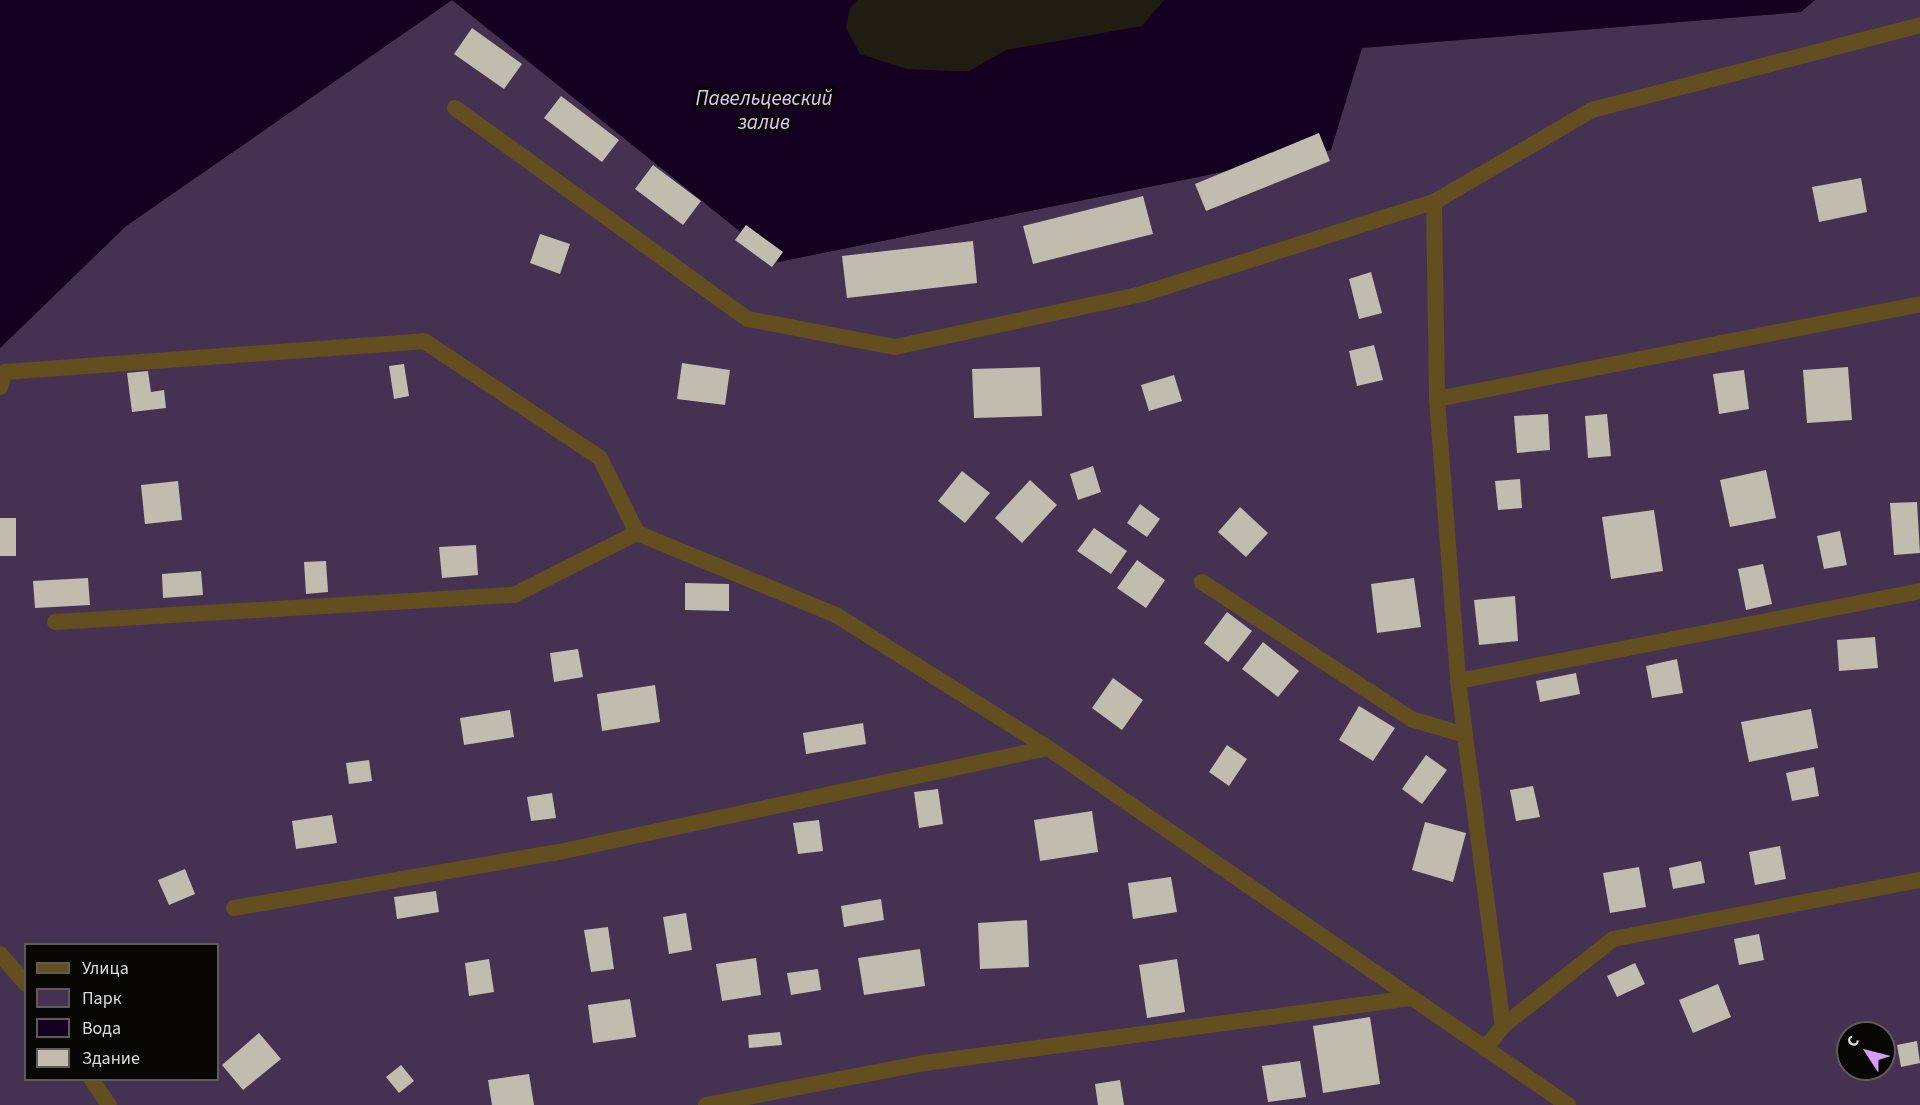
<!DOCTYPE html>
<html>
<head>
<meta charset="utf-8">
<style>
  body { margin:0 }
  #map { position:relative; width:1920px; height:1105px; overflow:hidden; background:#211c11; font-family:"Source Sans 3",sans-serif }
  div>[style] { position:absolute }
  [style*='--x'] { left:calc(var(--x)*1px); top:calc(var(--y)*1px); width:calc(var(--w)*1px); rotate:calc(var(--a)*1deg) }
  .green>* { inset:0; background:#453252 }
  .water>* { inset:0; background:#140021 }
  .building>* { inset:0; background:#c2bcae }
  .service>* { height:16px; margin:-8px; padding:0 8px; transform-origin:8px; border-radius:8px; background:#624e1f }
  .minor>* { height:16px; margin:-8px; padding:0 8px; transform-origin:8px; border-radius:8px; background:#624e1f }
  span { translate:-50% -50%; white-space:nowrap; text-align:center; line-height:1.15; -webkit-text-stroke:6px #080704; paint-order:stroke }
  .water-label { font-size:21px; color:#e2c5f7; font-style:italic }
  .legend { position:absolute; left:24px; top:943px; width:195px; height:138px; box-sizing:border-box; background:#080704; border:2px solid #5e5c58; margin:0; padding:8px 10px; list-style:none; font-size:18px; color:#dfdcd5 }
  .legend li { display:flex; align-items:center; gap:12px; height:30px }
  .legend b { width:30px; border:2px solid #5e5c58 }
  .north { position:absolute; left:1836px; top:1021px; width:60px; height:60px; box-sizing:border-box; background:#080704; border:2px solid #5e5c58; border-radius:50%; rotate:306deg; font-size:16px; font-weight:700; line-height:24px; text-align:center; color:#dfdcd5 }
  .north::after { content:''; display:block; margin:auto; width:21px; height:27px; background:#d49cfb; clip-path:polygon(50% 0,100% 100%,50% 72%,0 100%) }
</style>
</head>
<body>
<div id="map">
  <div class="green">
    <i style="clip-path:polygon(evenodd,452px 0,778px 262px,1331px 150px,1361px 48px,1800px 12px,1815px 0,1920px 0,1920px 1105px,0 1105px,0 348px,126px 226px,452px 0,26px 944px,218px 944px,218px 1080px,26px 1080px,26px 944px,452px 0,1848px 1033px,1884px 1033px,1884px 1069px,1848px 1069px,1848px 1033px)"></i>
  </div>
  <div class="water">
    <i style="clip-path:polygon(0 0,452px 0,126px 226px,0 348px)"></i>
    <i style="clip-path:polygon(452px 0,858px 0,850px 8px,846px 28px,860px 54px,907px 69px,951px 71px,969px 71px,1006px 50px,1142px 26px,1164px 0,1815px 0,1801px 12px,1362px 48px,1331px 150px,778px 262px)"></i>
  </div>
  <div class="building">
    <i style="clip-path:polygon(472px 28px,522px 64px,504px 89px,454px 54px)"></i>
    <i style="clip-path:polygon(561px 96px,619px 140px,602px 162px,544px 118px)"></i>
    <i style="clip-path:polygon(1319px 133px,1330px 161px,1206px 211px,1195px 184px)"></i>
    <i style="clip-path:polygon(653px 165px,701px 201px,683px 225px,635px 189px)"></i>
    <i style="clip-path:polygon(1861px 178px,1867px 212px,1819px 222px,1812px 187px)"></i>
    <i style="clip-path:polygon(1143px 196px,1153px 234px,1033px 264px,1023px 226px)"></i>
    <i style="clip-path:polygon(746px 225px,783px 252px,772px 267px,735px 240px)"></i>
    <i style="clip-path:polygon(540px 234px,570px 244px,560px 274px,530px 263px)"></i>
    <i style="clip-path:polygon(973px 241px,977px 283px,847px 298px,842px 256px)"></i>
    <i style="clip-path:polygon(1371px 272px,1382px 313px,1359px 319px,1349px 279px)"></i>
    <i style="clip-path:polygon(1374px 345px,1383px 380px,1357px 386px,1349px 351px)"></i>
    <i style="clip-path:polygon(682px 363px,730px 370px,725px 405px,677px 399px)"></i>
    <i style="clip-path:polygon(404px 364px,409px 396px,394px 399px,389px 366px)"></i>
    <i style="clip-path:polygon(1040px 367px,1042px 416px,974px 418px,972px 369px)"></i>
    <i style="clip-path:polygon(1848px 367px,1852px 420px,1807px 423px,1803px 370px)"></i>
    <i style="clip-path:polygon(1744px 370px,1749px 409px,1719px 414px,1713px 374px)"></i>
    <i style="clip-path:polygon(148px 371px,151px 392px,164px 390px,166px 408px,132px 412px,127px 373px)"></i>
    <i style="clip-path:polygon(1174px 375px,1182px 401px,1149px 411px,1141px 385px)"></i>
    <i style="clip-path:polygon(1548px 414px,1550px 450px,1517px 453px,1514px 416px)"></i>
    <i style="clip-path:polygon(1607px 414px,1611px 456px,1588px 458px,1585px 416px)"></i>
    <i style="clip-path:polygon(1093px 466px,1101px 492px,1078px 500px,1070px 474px)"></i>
    <i style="clip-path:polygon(1766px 470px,1776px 518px,1730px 527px,1720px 480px)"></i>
    <i style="clip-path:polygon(962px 471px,990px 493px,965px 523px,938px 501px)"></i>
    <i style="clip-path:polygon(1520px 479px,1522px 508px,1498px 510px,1495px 481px)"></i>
    <i style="clip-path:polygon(1030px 480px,1057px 505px,1022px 543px,995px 518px)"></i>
    <i style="clip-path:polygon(178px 481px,182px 520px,145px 524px,141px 485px)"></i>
    <i style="clip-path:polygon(1917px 502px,1920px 553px,1894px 555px,1890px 503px)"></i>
    <i style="clip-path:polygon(1140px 504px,1160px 519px,1147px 537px,1127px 523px)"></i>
    <i style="clip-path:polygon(1240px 507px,1268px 533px,1246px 557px,1218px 532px)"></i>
    <i style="clip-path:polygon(1654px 510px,1663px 571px,1611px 579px,1602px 517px)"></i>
    <i style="clip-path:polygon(0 518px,16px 518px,16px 556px,0 556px)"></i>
    <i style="clip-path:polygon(1094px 528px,1127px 551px,1111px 574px,1077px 551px)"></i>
    <i style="clip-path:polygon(1840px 531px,1847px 565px,1824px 569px,1817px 536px)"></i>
    <i style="clip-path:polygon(476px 545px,478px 575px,442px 578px,439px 547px)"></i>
    <i style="clip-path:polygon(1137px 560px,1165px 580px,1146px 608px,1117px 588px)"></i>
    <i style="clip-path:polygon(326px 561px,328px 592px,306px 594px,304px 562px)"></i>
    <i style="clip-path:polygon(1763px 564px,1772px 604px,1746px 610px,1738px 569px)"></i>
    <i style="clip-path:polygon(201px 571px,203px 595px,163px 598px,162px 574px)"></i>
    <i style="clip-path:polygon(88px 578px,90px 605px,35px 608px,33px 581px)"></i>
    <i style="clip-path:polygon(1414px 578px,1421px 627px,1377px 633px,1371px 584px)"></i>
    <i style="clip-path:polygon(685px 583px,729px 584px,729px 611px,685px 610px)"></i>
    <i style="clip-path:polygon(1515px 596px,1518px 641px,1479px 645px,1474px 600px)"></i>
    <i style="clip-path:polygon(1227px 612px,1252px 631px,1228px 662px,1204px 643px)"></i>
    <i style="clip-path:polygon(1875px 637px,1878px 668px,1839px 671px,1837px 640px)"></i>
    <i style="clip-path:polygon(1263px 642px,1299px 671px,1278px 697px,1242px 669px)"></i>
    <i style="clip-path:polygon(578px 649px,583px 677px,554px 682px,550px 653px)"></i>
    <i style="clip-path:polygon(1677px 659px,1683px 693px,1652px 698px,1646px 666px)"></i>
    <i style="clip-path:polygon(1576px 673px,1580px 694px,1540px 702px,1536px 681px)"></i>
    <i style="clip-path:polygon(1113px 678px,1143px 700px,1122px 730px,1092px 708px)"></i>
    <i style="clip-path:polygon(655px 685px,660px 722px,602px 731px,597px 694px)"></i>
    <i style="clip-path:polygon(1359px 706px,1395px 728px,1373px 761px,1339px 740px)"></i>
    <i style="clip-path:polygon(1811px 709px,1818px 748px,1749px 762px,1741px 722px)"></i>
    <i style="clip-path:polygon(510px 710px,514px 737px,464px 745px,460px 718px)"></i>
    <i style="clip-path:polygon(863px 723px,866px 744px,806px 754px,803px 733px)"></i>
    <i style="clip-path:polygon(1227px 745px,1247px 759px,1229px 786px,1209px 772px)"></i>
    <i style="clip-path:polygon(1426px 755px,1447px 770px,1422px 804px,1402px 789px)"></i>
    <i style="clip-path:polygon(369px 760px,372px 781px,349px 784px,346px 763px)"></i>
    <i style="clip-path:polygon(1814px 767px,1819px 796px,1792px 801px,1786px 773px)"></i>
    <i style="clip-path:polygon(1533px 786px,1540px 817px,1516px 821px,1510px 790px)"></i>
    <i style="clip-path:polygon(938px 789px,943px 824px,919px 828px,914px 792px)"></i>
    <i style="clip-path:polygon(552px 793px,556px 818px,531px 821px,527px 797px)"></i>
    <i style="clip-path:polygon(1092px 811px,1098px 852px,1040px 861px,1034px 820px)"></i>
    <i style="clip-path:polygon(332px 815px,337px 843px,296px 849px,292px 821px)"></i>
    <i style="clip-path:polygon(819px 820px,823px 851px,798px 854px,793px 823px)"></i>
    <i style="clip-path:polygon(1425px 822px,1466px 833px,1453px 882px,1412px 870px)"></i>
    <i style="clip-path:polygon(1780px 846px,1786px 879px,1755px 885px,1749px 852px)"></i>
    <i style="clip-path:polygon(1701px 861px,1705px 883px,1673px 889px,1669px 868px)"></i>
    <i style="clip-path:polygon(1639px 867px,1646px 907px,1610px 913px,1603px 873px)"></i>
    <i style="clip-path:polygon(185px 869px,195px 894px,169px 905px,158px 880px)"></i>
    <i style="clip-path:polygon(1171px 877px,1177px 912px,1133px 919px,1128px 883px)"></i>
    <i style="clip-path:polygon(436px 891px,439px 912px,397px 919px,394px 897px)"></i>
    <i style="clip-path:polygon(881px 899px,884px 920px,844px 927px,841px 906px)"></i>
    <i style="clip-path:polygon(686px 913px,692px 950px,669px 954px,663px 917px)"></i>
    <i style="clip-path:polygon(1027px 920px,1029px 967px,980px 969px,978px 923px)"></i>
    <i style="clip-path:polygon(608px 927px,614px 969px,591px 972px,584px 930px)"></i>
    <i style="clip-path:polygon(1759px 934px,1764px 960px,1739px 965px,1734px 939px)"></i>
    <i style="clip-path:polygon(920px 949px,925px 986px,864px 995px,858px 958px)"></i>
    <i style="clip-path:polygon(756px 958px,761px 995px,722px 1001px,716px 964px)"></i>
    <i style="clip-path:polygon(489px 959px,494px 992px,469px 996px,465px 963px)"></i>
    <i style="clip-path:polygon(1177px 959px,1185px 1012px,1147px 1018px,1139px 965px)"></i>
    <i style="clip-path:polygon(1635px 963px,1645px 984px,1617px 997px,1607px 976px)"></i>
    <i style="clip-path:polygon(818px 969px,821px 990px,791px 995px,787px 973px)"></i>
    <i style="clip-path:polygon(1718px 984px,1731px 1017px,1693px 1033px,1679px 1000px)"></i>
    <i style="clip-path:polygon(630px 999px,636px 1037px,593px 1043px,588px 1005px)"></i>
    <i style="clip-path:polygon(1370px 1017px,1380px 1084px,1323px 1093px,1313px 1026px)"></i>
    <i style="clip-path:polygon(780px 1032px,782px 1045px,749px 1048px,748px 1035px)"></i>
    <i style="clip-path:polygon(259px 1033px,281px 1059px,243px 1090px,222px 1065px)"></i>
    <i style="clip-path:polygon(1917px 1041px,1920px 1063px,1901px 1067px,1897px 1045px)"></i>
    <i style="clip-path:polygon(1300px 1061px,1306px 1097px,1268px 1102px,1262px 1066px)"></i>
    <i style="clip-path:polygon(401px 1065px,414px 1081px,399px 1093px,386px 1077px)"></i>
    <i style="clip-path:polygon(529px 1074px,534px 1105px,492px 1105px,488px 1080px)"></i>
    <i style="clip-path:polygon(1120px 1080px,1124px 1105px,1098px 1105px,1095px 1084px)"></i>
  </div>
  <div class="service">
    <i style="--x:455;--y:108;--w:361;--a:35.8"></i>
    <i style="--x:748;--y:319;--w:150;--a:10.8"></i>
    <i style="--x:895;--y:347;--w:253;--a:-12.1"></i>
    <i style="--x:1142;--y:294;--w:306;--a:-17.5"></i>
    <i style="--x:1434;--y:202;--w:183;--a:-30.2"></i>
    <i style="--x:1592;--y:110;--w:339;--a:-14.5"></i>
    <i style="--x:1434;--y:202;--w:197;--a:89.1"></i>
    <i style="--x:1437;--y:399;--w:283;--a:85.7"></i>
    <i style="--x:1458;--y:681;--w:348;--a:82.6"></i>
    <i style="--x:1503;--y:1026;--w:29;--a:128"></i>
    <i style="--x:0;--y:387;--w:16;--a:-72"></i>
    <i style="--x:5;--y:372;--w:420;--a:-4.2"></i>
    <i style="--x:1437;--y:399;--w:492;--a:-11.1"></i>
    <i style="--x:1202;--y:582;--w:250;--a:33.2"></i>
    <i style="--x:1411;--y:719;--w:56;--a:16.5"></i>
    <i style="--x:55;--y:622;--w:460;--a:-3.4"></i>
    <i style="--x:514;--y:595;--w:138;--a:-26.8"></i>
    <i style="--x:1458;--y:681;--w:471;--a:-11"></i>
    <i style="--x:234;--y:908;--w:325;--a:-9.8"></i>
    <i style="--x:554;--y:853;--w:505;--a:-12"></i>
    <i style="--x:0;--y:954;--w:40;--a:49"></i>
    <i style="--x:1503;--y:1026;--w:140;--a:-38.3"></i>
    <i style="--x:1613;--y:939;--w:313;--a:-10.9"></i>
    <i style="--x:92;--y:1080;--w:30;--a:56"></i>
    <i style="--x:706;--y:1105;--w:223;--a:-10.9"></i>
    <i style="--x:925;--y:1063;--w:490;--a:-7.6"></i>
  </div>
  <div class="minor">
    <i style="--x:424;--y:341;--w:211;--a:33.6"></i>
    <i style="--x:600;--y:458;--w:84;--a:63.7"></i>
    <i style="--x:637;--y:533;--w:215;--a:22.4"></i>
    <i style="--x:836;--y:615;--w:250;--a:32.1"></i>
    <i style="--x:1048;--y:748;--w:631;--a:34.47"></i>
  </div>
  <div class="water-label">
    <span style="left:764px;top:110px">Павельцевский<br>залив</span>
  </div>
  <ul class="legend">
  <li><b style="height:8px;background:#624e1f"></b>Улица</li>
  <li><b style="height:16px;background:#453252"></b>Парк</li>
  <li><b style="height:16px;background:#140021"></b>Вода</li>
  <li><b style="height:16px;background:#c2bcae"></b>Здание</li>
  </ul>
  <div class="north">С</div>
</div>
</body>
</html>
